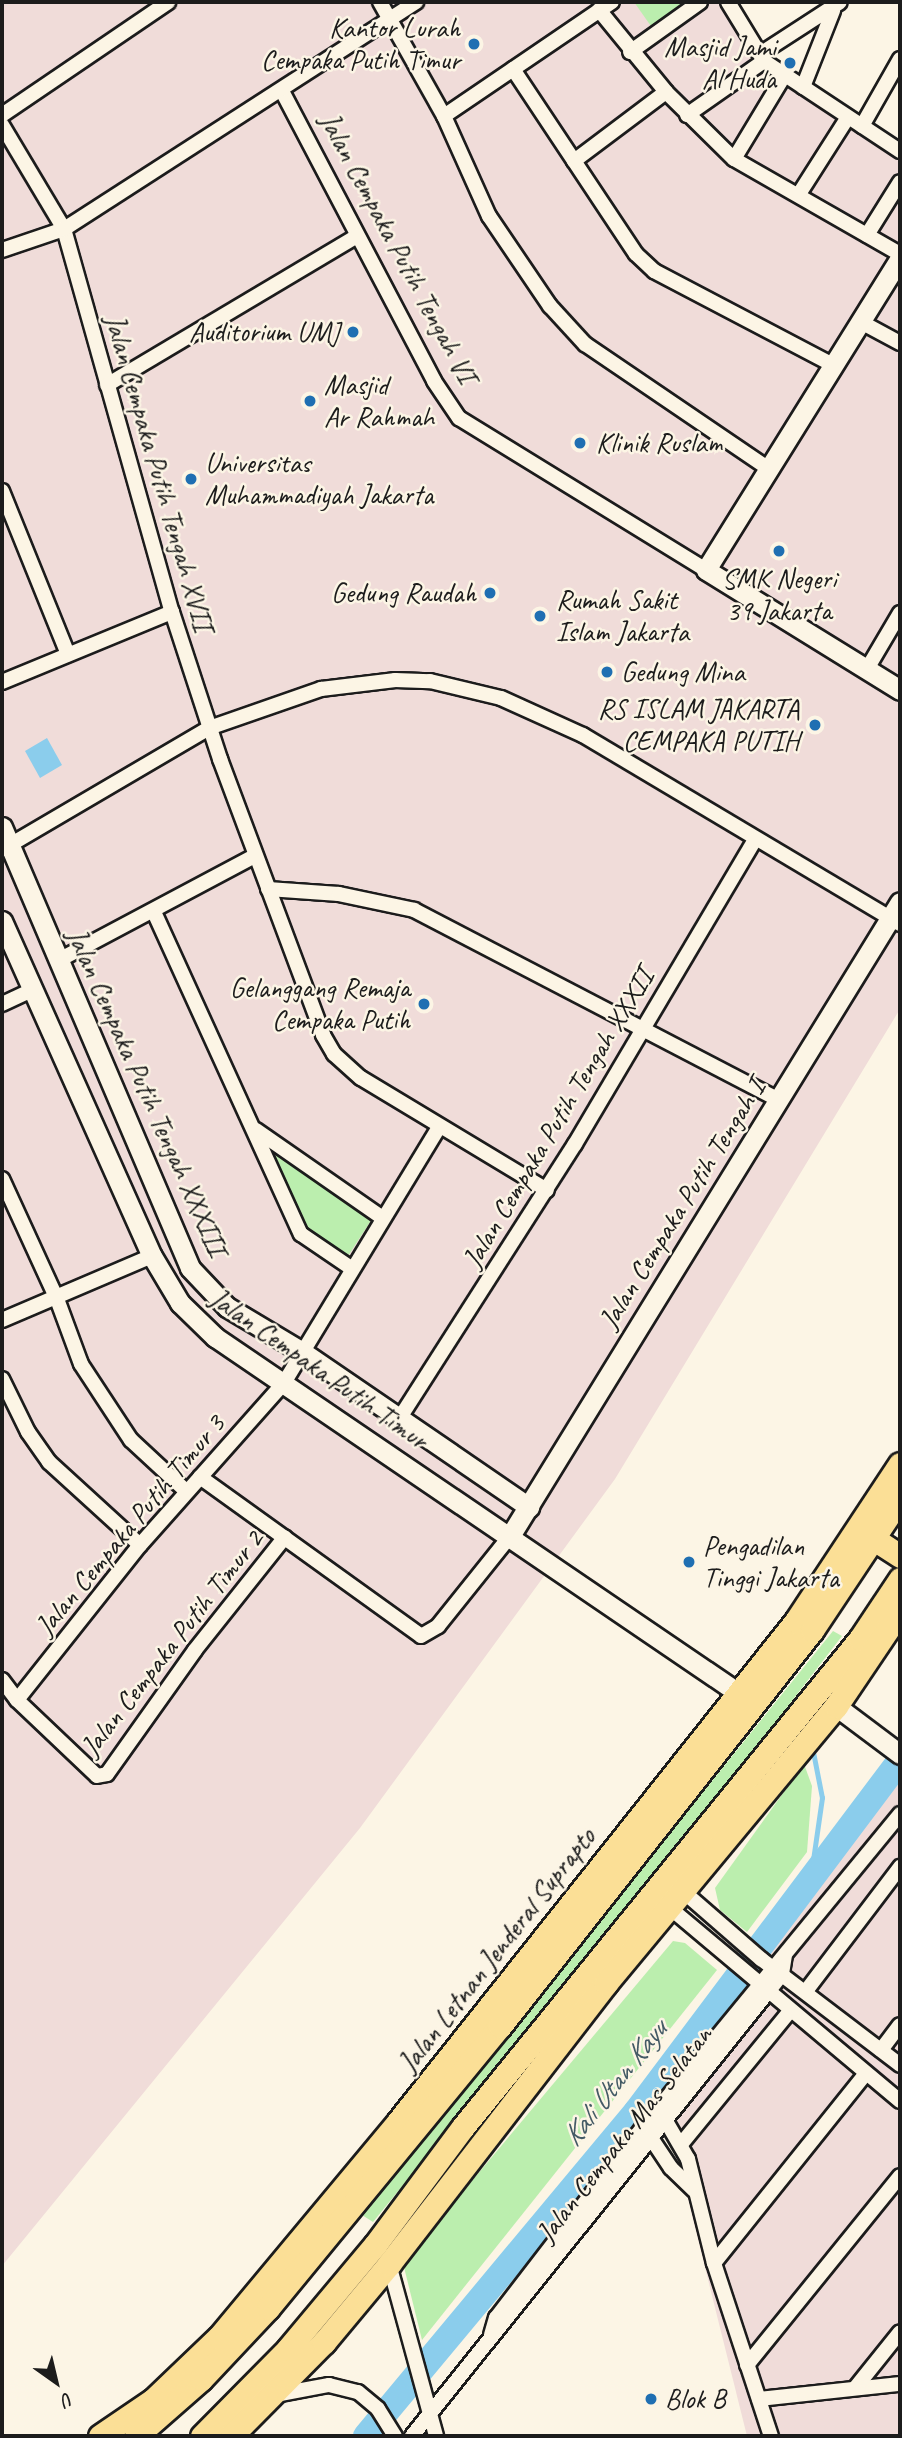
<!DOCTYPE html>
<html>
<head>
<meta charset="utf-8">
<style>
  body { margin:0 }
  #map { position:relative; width:902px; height:2438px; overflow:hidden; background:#fcf5e5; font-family:Caveat,sans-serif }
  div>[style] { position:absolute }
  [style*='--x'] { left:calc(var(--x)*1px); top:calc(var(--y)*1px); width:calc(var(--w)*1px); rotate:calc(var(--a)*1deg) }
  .built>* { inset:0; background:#f0dcd9 }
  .green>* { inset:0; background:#bbeeae }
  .water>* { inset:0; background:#8bcdec }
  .stream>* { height:4.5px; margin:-2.25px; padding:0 2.25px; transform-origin:2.25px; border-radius:2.25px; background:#8bcdec }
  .river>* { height:26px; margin:-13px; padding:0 13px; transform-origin:13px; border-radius:13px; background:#8bcdec }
  .roads { filter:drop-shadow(2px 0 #1c1c1c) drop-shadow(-2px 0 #1c1c1c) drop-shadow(0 2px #1c1c1c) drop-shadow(0 -2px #1c1c1c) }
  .minor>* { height:14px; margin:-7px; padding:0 7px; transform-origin:7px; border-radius:7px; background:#fcf5e5 }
  .tertiary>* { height:19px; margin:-9.5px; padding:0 9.5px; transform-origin:9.5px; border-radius:9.5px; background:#fcf5e5 }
  .primary>* { height:23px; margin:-11.5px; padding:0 11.5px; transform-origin:11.5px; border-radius:11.5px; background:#fbdf96 }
  .dots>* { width:19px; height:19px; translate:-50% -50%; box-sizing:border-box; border:4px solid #fcf5e5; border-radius:50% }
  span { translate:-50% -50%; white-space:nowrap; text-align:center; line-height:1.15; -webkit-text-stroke:5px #fcf5e5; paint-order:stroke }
  .poi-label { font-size:28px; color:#1c1c1c }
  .right { translate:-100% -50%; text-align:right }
  .left { translate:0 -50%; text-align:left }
  .street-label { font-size:28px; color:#1c1c1c }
  .water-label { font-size:30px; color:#435a65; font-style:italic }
  .frame { position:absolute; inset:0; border:4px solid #1c1c1c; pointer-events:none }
  .north { position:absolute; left:21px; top:2347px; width:70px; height:70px; -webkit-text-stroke:5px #fcf5e5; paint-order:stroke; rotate:146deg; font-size:19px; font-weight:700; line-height:28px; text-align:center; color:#1c1c1c }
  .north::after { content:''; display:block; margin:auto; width:24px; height:32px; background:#1c1c1c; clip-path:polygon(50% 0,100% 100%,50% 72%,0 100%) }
</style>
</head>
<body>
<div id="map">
  <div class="built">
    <i style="clip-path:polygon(2px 2px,733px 2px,766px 61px,900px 144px,900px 1009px,615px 1479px,360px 1828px,2px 2266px)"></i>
    <i style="clip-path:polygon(899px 1772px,900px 2436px,747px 2436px,662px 2095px)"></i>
  </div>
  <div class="green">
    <i style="clip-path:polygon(634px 2px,691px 2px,653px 29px)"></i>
    <i style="clip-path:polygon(272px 1151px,372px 1219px,348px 1256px,310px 1232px)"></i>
    <i style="clip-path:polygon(833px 1631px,842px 1636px,704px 1815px,373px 2222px,362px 2215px)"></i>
    <i style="clip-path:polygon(804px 1764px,812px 1786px,807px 1852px,747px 1932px,720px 1910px,715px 1888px)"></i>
    <i style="clip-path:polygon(673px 1941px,685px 1943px,717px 1970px,422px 2340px,403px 2263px)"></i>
  </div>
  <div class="water">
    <i style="clip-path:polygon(47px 738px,62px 765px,40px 778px,25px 751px)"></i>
  </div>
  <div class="stream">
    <i style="--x:810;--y:1881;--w:84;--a:-81.8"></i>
    <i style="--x:822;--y:1798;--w:47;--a:-101.1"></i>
  </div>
  <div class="river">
    <i style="--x:366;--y:2436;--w:422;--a:-50.2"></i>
    <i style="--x:636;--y:2112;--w:439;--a:-53.1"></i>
  </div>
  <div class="roads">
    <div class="minor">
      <i style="--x:380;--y:2;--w:131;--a:60.7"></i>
      <i style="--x:444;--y:116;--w:110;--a:65.8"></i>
      <i style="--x:489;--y:216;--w:109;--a:55.9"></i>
      <i style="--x:550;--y:306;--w:52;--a:47.4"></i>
      <i style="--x:585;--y:344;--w:222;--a:34.2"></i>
      <i style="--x:728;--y:2;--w:69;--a:58.6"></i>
      <i style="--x:764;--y:61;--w:163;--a:33.5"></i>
      <i style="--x:599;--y:10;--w:106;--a:50.7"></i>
      <i style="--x:666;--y:92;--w:95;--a:44.6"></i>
      <i style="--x:734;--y:159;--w:191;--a:29.8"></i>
      <i style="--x:630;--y:52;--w:86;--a:-35.5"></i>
      <i style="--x:760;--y:54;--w:95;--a:-33"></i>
      <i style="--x:513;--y:69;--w:222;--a:56.4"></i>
      <i style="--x:636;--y:254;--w:25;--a:43"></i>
      <i style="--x:654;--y:271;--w:202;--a:27.7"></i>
      <i style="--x:803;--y:87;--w:82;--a:-68.5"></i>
      <i style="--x:282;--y:91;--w:327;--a:62.3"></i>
      <i style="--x:434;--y:381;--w:45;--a:56"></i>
      <i style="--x:459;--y:418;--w:290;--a:31.6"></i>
      <i style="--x:2;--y:115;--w:201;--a:-34.2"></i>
      <i style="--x:687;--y:115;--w:94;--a:-35"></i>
      <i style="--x:444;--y:116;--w:203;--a:-34.2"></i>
      <i style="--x:2;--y:125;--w:121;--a:59.2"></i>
      <i style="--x:64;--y:229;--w:398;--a:74.3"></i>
      <i style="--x:172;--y:612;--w:155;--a:71.9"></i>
      <i style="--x:220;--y:759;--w:295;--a:69.5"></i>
      <i style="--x:323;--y:1035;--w:22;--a:60"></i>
      <i style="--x:334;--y:1054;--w:36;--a:42"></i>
      <i style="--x:361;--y:1078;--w:217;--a:31.1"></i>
      <i style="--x:862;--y:126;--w:77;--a:-60.4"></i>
      <i style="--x:734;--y:159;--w:97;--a:-58.9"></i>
      <i style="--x:574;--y:161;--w:115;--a:-36.9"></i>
      <i style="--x:799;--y:194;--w:91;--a:-57.5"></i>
      <i style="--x:867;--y:235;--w:62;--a:-58.1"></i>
      <i style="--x:2;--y:250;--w:65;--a:-18.7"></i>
      <i style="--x:64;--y:229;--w:419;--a:-32.8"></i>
      <i style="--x:861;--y:322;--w:44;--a:28.3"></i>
      <i style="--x:107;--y:385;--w:291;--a:-30.8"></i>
      <i style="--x:2;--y:491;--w:176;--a:68"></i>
      <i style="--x:867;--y:669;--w:65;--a:-59.5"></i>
      <i style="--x:2;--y:682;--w:184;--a:-22.4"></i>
      <i style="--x:3;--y:849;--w:239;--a:-30.4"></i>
      <i style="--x:209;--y:728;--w:119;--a:-19.2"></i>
      <i style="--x:321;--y:689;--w:75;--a:-6.9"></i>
      <i style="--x:395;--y:680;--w:35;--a:2"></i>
      <i style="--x:430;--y:681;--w:73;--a:13.5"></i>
      <i style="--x:501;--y:698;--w:90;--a:24.3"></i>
      <i style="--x:583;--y:735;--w:369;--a:30.8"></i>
      <i style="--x:268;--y:889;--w:71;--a:4"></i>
      <i style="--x:339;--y:894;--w:77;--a:12"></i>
      <i style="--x:414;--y:910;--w:411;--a:27.5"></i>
      <i style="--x:154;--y:912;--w:354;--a:65.5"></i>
      <i style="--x:301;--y:1234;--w:60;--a:34.2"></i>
      <i style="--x:59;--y:960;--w:222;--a:-28"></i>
      <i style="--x:2;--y:1004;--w:35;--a:-25"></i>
      <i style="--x:256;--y:1130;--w:152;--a:34.8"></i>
      <i style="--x:2;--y:1179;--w:132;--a:65.4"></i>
      <i style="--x:57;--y:1299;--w:69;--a:69.7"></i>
      <i style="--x:81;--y:1364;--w:91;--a:56.7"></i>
      <i style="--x:131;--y:1440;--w:76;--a:42.9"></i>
      <i style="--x:2;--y:1320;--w:163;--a:-23.1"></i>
      <i style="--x:2;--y:1379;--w:59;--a:63.9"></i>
      <i style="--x:28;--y:1432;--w:37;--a:55"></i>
      <i style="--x:49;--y:1462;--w:123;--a:42.4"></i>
      <i style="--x:399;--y:1419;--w:326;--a:-57.4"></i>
      <i style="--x:575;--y:1144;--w:353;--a:-59.4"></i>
      <i style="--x:200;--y:1477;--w:272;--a:35.7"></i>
      <i style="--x:421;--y:1636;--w:20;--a:-30"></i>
      <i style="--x:438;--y:1626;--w:115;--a:-51.3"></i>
      <i style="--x:2;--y:1680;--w:25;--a:53"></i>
      <i style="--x:17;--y:1700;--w:110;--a:43.5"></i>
      <i style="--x:97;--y:1776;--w:10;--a:-11"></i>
      <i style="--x:107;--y:1774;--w:152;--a:-54.6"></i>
      <i style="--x:195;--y:1650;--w:144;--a:-51.5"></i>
      <i style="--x:17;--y:1700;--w:198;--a:-51.6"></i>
      <i style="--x:140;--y:1545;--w:217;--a:-48.4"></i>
      <i style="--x:284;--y:1383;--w:299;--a:-58.8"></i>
      <i style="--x:685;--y:1893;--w:101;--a:41"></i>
      <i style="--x:761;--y:1959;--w:175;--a:37.3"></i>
      <i style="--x:670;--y:1908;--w:300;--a:40"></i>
      <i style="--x:806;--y:1991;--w:156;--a:-52.8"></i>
      <i style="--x:881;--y:2050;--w:31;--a:-53"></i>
      <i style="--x:663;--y:2116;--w:50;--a:59.8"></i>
      <i style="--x:688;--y:2159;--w:107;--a:76"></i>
      <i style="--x:714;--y:2263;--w:182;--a:71.8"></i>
      <i style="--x:647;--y:2132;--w:43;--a:56.3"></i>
      <i style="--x:671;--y:2168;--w:32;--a:44"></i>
      <i style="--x:682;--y:2143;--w:171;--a:-50.7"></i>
      <i style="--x:714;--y:2263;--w:243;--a:-51.3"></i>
      <i style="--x:389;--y:2264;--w:178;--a:74.7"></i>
      <i style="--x:491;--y:2335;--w:18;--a:-74"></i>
      <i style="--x:496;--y:2318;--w:241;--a:-52.4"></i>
      <i style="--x:643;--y:2127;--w:405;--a:-50.6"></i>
      <i style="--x:747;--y:2365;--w:243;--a:-51"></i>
      <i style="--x:856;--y:2387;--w:70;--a:-51.3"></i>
      <i style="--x:275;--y:2395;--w:55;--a:-10.5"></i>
      <i style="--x:329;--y:2385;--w:30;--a:14"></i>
      <i style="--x:358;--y:2392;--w:26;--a:40"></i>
      <i style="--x:378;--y:2409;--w:32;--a:58"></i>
      <i style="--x:759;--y:2399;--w:142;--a:-6.1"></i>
      <i style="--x:412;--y:2436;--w:569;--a:-51.28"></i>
      <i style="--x:768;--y:1992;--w:23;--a:-52"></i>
      <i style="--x:782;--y:1974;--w:18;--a:-81"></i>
    </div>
    <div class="tertiary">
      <i style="--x:900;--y:258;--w:367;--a:121.9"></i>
      <i style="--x:706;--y:570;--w:228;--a:31.7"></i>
      <i style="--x:2;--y:827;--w:479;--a:66.9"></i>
      <i style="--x:190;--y:1268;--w:54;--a:46.5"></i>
      <i style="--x:227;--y:1307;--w:90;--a:30.9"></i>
      <i style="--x:304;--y:1353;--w:273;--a:34.4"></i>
      <i style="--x:2;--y:921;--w:367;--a:65.9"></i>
      <i style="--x:152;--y:1256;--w:55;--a:59.2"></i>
      <i style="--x:180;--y:1303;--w:49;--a:44.2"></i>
      <i style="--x:215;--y:1337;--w:635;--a:34.22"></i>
      <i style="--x:510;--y:1536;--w:744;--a:-58.4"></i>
      <i style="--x:836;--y:1706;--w:80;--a:36.9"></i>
    </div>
    <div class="primary">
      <i style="--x:874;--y:1539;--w:31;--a:33"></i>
      <i style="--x:100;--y:2436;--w:64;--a:-34.2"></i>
      <i style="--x:153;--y:2400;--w:91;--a:-43.7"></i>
      <i style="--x:219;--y:2337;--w:280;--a:-50.2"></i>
      <i style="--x:398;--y:2122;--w:640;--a:-51.54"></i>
      <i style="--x:796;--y:1621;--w:188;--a:-56.5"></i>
      <i style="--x:136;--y:2436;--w:86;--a:-41.2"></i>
      <i style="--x:201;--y:2379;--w:98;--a:-46.7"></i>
      <i style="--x:268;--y:2308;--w:365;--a:-50.6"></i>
      <i style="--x:500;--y:2026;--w:504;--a:-51.77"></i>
      <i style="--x:812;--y:1630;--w:159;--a:-56.3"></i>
      <i style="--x:202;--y:2436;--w:122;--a:-45.3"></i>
      <i style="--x:288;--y:2349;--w:136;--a:-50.1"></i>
      <i style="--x:375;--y:2245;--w:147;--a:-53.3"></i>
      <i style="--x:463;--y:2127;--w:629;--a:-50.87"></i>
      <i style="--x:860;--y:1639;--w:72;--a:-56.3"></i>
      <i style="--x:231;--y:2436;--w:132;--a:-45.3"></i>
      <i style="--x:324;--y:2342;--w:102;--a:-50.2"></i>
      <i style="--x:389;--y:2264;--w:355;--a:-52.3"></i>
      <i style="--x:606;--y:1983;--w:360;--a:-50.3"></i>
      <i style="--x:836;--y:1706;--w:115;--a:-56"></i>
    </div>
  </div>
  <div class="dots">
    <i style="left:474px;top:44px;background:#1f6fb2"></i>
    <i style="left:790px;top:63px;background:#1f6fb2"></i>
    <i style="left:353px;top:332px;background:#1f6fb2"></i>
    <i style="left:310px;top:401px;background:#1f6fb2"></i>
    <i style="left:580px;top:443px;background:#1f6fb2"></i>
    <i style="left:191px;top:479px;background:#1f6fb2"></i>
    <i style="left:779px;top:551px;background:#1f6fb2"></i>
    <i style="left:490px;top:593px;background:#1f6fb2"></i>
    <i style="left:540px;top:616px;background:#1f6fb2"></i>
    <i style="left:607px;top:672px;background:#1f6fb2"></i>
    <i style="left:815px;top:725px;background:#1f6fb2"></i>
    <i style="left:424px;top:1004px;background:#1f6fb2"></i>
    <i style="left:689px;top:1562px;background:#1f6fb2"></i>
    <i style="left:651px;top:2399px;background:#1f6fb2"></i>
  </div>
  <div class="poi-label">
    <span class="right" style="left:460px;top:44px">Kantor Lurah<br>Cempaka Putih Timur</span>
    <span class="right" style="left:776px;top:63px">Masjid Jami<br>Al Huda</span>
    <span class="right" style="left:339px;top:332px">Auditorium UMJ</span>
    <span class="left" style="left:324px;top:401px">Masjid<br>Ar Rahmah</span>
    <span class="left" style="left:596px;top:443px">Klinik Ruslam</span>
    <span class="left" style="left:205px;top:479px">Universitas<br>Muhammadiyah Jakarta</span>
    <span style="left:779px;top:595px">SMK Negeri<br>39 Jakarta</span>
    <span class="right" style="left:476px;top:593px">Gedung Raudah</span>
    <span class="left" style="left:556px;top:616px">Rumah Sakit<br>Islam Jakarta</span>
    <span class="left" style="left:621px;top:672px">Gedung Mina</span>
    <span class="right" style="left:799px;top:725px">RS ISLAM JAKARTA<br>CEMPAKA PUTIH</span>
    <span class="right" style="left:410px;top:1004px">Gelanggang Remaja<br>Cempaka Putih</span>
    <span class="left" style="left:703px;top:1562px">Pengadilan<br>Tinggi Jakarta</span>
    <span class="left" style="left:665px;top:2399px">Blok B</span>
  </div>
  <div class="street-label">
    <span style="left:398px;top:248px;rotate:62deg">Jalan Cempaka Putih Tengah VI</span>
    <span style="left:159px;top:473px;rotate:74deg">Jalan Cempaka Putih Tengah XVII</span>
    <span style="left:147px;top:1092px;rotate:66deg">Jalan Cempaka Putih Tengah XXXIII</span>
    <span style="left:558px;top:1118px;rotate:-59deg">Jalan Cempaka Putih Tengah XXXII</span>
    <span style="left:682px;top:1204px;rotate:-58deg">Jalan Cempaka Putih Tengah I</span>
    <span style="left:319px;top:1369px;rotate:35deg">Jalan Cempaka Putih Timur</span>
    <span style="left:130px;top:1525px;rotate:-50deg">Jalan Cempaka Putih Timur 3</span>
    <span style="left:172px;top:1643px;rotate:-52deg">Jalan Cempaka Putih Timur 2</span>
    <span style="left:497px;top:1950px;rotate:-52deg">Jalan Letnan Jenderal Suprapto</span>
    <span style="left:624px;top:2134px;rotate:-52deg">Jalan Cempaka Mas Selatan</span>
  </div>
  <div class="water-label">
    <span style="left:614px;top:2083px;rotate:-52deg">Kali Utan Kayu</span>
  </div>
  <div class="frame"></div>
  <div class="north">U</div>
</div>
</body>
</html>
